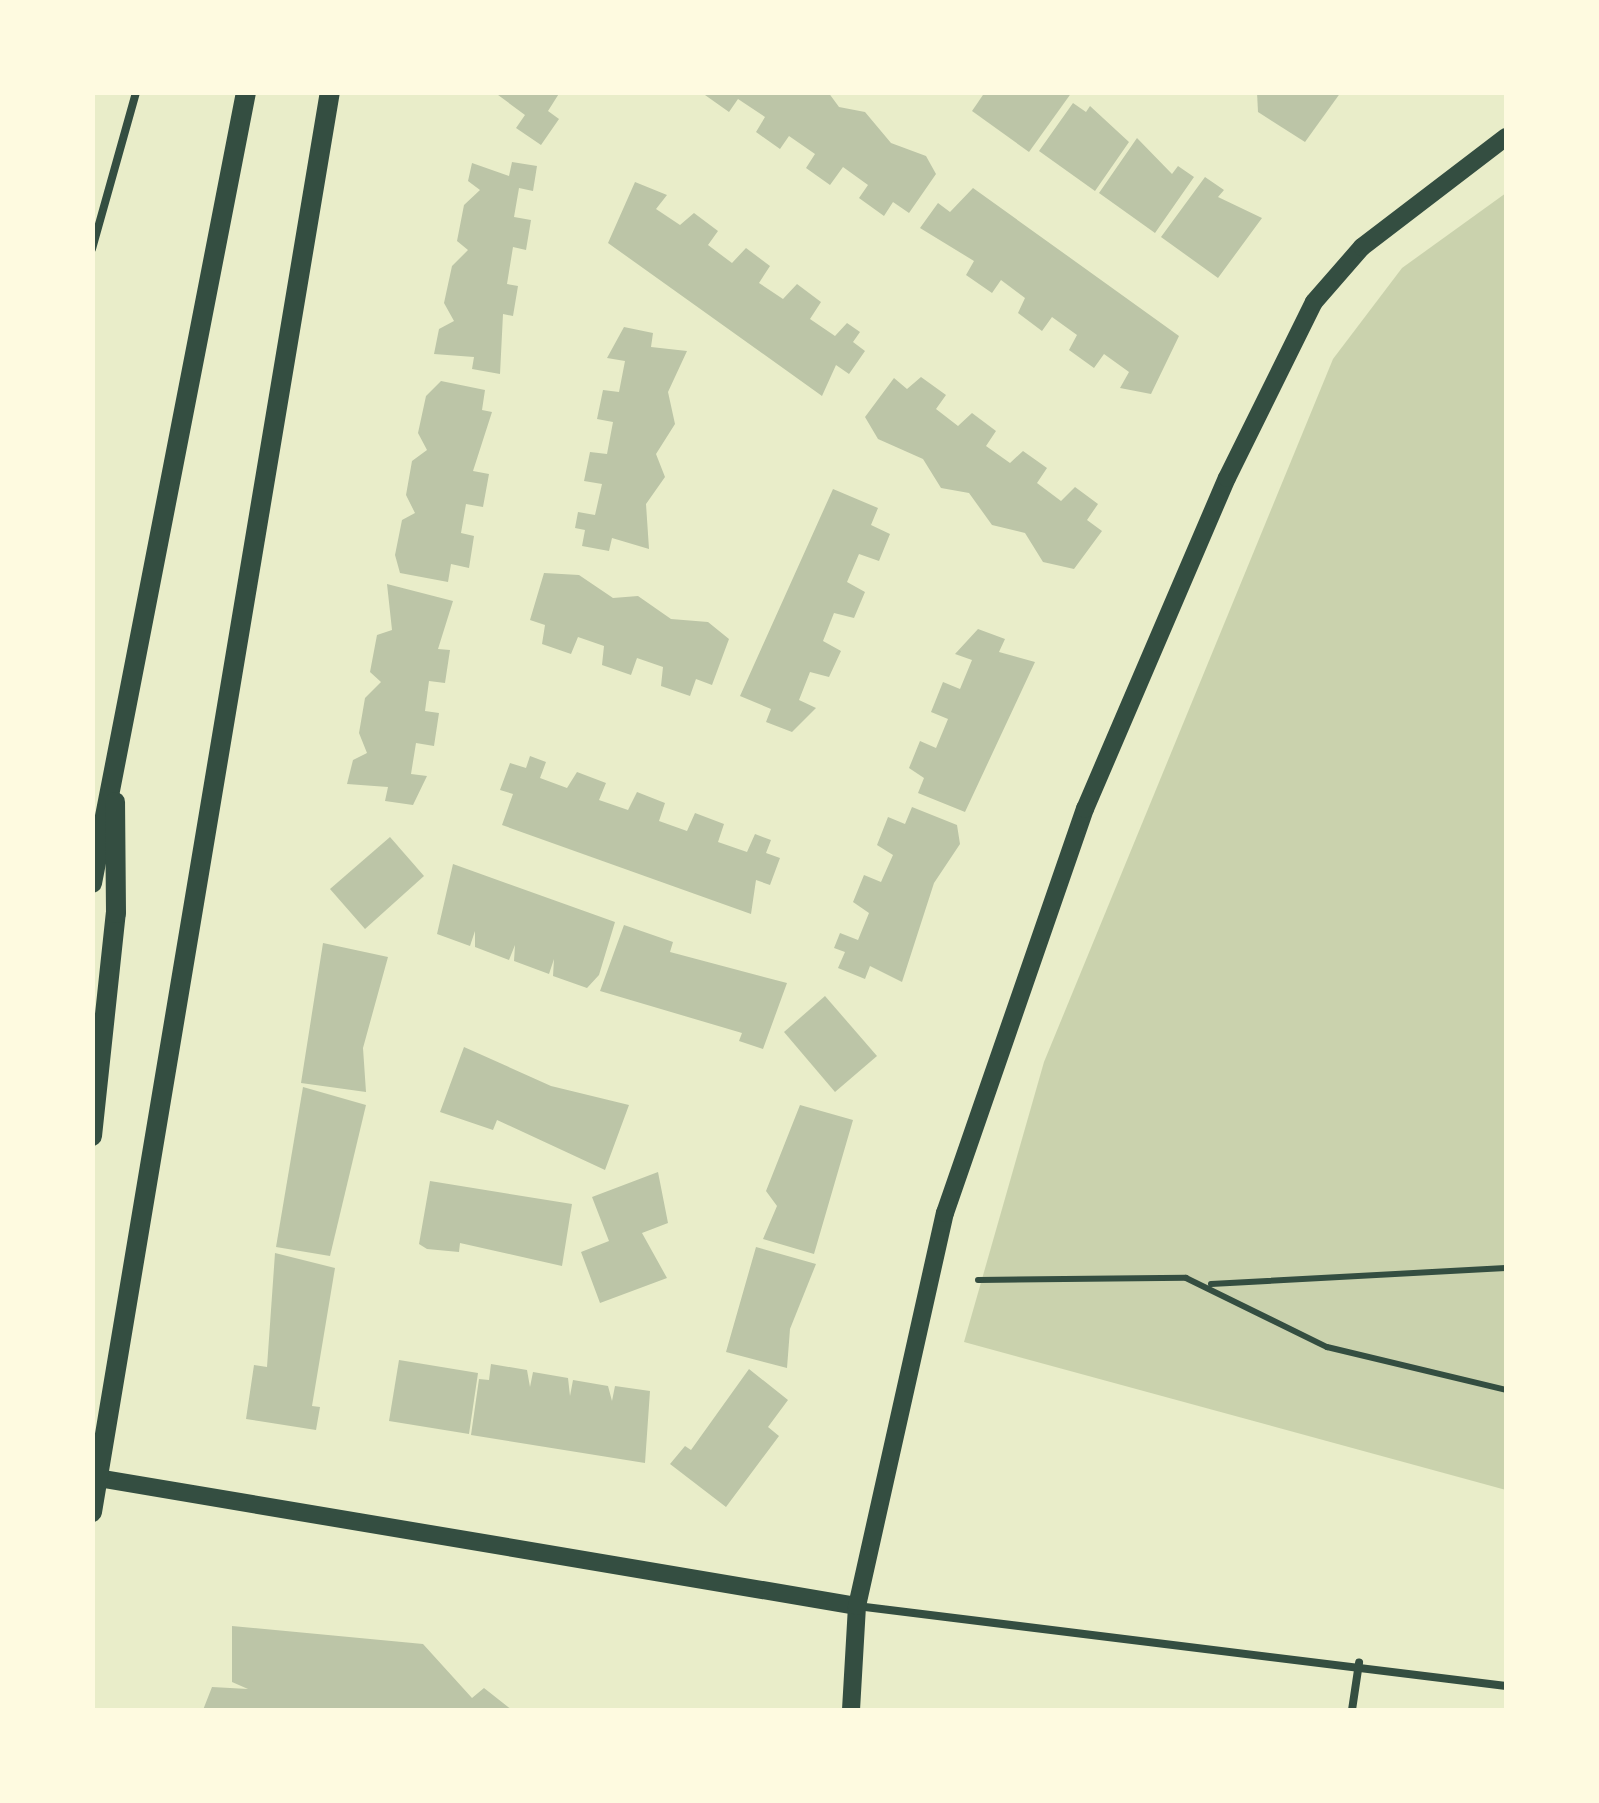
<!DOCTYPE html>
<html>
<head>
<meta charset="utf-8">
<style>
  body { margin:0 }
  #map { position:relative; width:1599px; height:1803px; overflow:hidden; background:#e9edc9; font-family:Lora,serif }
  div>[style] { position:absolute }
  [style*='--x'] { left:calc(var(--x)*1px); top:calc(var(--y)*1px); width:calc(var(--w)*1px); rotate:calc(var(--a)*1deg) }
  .green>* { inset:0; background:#cad2ad }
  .building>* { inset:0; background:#bcc5a7 }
  .path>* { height:6px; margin:-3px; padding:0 3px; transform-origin:3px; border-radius:3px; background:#344e41 }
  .service>* { height:8px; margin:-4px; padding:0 4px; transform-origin:4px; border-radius:4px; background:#344e41 }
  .tertiary>* { height:18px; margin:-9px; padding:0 9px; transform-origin:9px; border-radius:9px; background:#344e41 }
  .secondary>* { height:20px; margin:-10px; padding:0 10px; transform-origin:10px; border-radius:10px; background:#344e41 }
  span { translate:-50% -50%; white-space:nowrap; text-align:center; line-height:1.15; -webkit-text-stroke:9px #fefae0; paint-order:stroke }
  .frame { position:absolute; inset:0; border:95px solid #fefae0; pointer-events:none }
</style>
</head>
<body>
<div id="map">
  <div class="green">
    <i style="clip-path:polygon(1506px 193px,1506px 1490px,964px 1342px,1044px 1062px,1333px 359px,1402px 268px)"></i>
  </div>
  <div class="building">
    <i style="clip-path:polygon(494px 92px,560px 92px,548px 111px,559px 119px,541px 145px,516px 128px,525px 115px)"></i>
    <i style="clip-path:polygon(828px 92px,839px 107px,865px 112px,891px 143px,926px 156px,936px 174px,909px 213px,893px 202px,884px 216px,859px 198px,868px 185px,843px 167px,830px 185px,806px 168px,815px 154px,789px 136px,780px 149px,756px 132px,765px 117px,738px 99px,729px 112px,705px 95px)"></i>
    <i style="clip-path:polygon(985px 92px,1072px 92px,1029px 152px,972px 111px)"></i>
    <i style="clip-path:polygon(1257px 92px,1341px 92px,1305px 142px,1258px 112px)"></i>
    <i style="clip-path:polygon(1073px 103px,1086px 112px,1090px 106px,1129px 142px,1095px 191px,1039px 151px)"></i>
    <i style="clip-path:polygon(1137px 138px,1172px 174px,1178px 166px,1194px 177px,1155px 233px,1099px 193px)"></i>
    <i style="clip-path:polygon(512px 162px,537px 166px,533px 191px,519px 188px,514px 217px,531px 220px,526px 250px,513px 247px,507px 284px,518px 286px,513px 316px,503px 314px,500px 374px,472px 369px,474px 357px,434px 354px,439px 329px,454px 321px,444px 303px,452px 266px,468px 250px,457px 241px,464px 205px,480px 190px,468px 181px,472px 163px,509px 176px)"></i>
    <i style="clip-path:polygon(1205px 177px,1224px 190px,1218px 197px,1262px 218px,1218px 278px,1161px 237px)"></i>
    <i style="clip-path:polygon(635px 182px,667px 195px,656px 209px,680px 225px,694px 213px,718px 231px,708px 245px,732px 263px,746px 248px,770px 266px,759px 283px,783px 299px,797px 284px,821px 302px,810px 319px,835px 336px,847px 323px,860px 332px,853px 342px,865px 351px,849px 374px,836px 365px,822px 396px,608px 243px)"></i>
    <i style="clip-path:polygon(973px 188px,1179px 336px,1151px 394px,1120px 388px,1129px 372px,1104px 354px,1094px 368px,1069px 350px,1077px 335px,1052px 317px,1042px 331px,1018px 313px,1025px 298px,1001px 280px,992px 293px,966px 275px,974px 261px,920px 228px,938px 203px,950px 212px)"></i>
    <i style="clip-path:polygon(624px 327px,653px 333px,651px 347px,687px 351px,668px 392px,675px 424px,656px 454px,665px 477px,646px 504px,649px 549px,612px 538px,609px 551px,582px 546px,585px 530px,575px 528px,578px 512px,595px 515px,602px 484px,584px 481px,590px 452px,607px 454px,613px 422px,597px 419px,603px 390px,619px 392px,625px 361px,607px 358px)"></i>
    <i style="clip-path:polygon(921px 377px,946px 395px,936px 409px,958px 426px,972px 413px,996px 431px,986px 446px,1010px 463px,1023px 451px,1047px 468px,1037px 483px,1061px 501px,1075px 487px,1098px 504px,1087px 520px,1102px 531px,1074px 569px,1043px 562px,1025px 533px,992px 525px,969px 493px,941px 488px,923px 459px,878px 439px,865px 417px,894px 378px,907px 389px)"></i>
    <i style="clip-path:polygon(441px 381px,485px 390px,482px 410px,492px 412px,473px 471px,489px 474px,483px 507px,466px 504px,461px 533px,474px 536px,469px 568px,451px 564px,448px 582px,400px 573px,395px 555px,402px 520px,415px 513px,406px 495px,412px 461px,427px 450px,418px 433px,426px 396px)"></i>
    <i style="clip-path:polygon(833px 489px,878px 508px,871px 525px,890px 534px,879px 561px,859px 554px,847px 582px,865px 592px,854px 618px,834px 613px,823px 641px,841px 651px,829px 677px,810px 672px,799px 700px,816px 708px,792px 732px,766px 722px,771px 709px,740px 696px)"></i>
    <i style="clip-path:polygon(544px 573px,579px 575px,613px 598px,638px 596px,671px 619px,708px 622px,729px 639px,712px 685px,696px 679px,690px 696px,661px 686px,663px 667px,637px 658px,631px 675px,602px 665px,604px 646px,578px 637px,571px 654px,542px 644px,545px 625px,530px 620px)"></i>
    <i style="clip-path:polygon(387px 584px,453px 601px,438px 649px,450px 650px,445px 683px,429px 681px,425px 711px,439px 713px,434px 746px,416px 743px,411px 774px,427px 776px,413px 805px,385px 801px,388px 787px,347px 784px,353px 760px,367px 753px,359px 733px,365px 698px,381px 682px,370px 672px,377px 635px,392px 630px)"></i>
    <i style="clip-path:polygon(978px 629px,1005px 639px,999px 652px,1035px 662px,965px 812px,918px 793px,924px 778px,909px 768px,920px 741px,936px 748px,948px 719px,931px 712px,943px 682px,960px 689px,972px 660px,955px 654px)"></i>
    <i style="clip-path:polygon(530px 756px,546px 762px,540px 778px,567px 788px,577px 772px,606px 783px,599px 800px,628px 810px,637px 792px,665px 803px,659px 821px,687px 831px,695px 813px,724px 824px,718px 842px,747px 852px,755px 834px,771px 840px,766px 853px,780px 858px,770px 885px,756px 880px,751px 914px,502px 825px,513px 794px,500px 790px,510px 763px,526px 768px)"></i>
    <i style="clip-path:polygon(912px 807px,957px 825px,960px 844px,934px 883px,902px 982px,870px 966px,865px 979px,838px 968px,845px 952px,834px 948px,840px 933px,858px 940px,869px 913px,853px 902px,864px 875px,881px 882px,893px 855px,877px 845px,888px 817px,905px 824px)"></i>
    <i style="clip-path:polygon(390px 837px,424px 876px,365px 929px,330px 889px)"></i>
    <i style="clip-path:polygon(453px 864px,615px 922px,599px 975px,587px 988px,553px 976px,554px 959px,549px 974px,514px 961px,515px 945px,509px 960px,475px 947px,475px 931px,470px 946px,437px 934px)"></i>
    <i style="clip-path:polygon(624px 925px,673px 942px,670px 952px,787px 983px,763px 1049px,739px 1041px,742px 1033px,600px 991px)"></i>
    <i style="clip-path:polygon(323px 943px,388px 957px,363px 1048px,366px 1092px,301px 1083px)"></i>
    <i style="clip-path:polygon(825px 996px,877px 1056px,835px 1092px,784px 1032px)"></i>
    <i style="clip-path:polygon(464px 1047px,551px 1086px,629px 1105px,605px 1170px,497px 1120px,493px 1130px,440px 1112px)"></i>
    <i style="clip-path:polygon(303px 1087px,366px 1105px,330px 1256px,276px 1247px)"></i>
    <i style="clip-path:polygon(800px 1105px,853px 1120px,814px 1254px,763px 1239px,777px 1206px,766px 1191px)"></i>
    <i style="clip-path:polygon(658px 1172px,668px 1223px,642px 1233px,667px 1278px,600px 1303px,581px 1252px,609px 1241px,592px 1197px)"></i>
    <i style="clip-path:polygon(430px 1181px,572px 1204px,562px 1266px,460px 1243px,459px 1252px,427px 1249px,419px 1244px)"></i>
    <i style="clip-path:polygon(756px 1247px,816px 1264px,790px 1329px,787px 1368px,726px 1352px)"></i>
    <i style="clip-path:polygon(275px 1253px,335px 1268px,312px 1406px,320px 1407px,316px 1430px,246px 1419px,254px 1365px,267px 1367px)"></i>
    <i style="clip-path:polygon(399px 1360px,478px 1373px,469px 1434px,389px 1421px)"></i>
    <i style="clip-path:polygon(491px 1364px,527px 1370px,530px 1387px,533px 1372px,568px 1378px,570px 1396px,573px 1380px,608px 1386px,612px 1401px,615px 1386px,650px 1391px,645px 1463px,471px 1435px,479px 1379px,489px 1380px)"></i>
    <i style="clip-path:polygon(749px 1369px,788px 1400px,768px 1427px,779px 1436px,726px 1507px,670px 1464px,685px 1446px,691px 1450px)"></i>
    <i style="clip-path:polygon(232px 1626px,423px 1644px,472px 1698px,484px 1688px,512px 1710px,203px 1710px,212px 1687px,248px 1689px,232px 1682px)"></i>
  </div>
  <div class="path">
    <i style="--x:978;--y:1280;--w:208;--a:-0.6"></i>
    <i style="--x:1186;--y:1278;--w:157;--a:26.1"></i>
    <i style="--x:1327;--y:1347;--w:184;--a:13.5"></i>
    <i style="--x:1211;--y:1284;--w:295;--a:-3.1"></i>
  </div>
  <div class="service">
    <i style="--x:92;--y:249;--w:163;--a:-74.3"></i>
    <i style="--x:857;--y:1606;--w:654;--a:7.03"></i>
    <i style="--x:1352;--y:1710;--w:48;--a:-81.5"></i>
  </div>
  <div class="tertiary">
    <i style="--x:92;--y:1477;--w:776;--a:9.57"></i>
    <i style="--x:851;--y:1710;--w:104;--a:-86.7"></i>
    <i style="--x:857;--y:1606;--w:403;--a:-77.4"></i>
    <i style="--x:945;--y:1213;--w:428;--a:-70.9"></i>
    <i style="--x:1085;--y:809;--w:360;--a:-66.8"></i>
    <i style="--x:1227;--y:478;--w:196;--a:-63.7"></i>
    <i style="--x:1314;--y:302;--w:73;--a:-48.9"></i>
    <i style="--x:1362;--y:247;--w:181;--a:-37.4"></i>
  </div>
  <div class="secondary">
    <i style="--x:92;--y:883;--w:806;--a:-78.98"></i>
    <i style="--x:92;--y:1136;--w:224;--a:-83.9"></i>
    <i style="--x:116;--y:913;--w:111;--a:-90.5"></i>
    <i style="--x:92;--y:1512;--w:1440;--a:-80.49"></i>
  </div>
  <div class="frame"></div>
</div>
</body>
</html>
